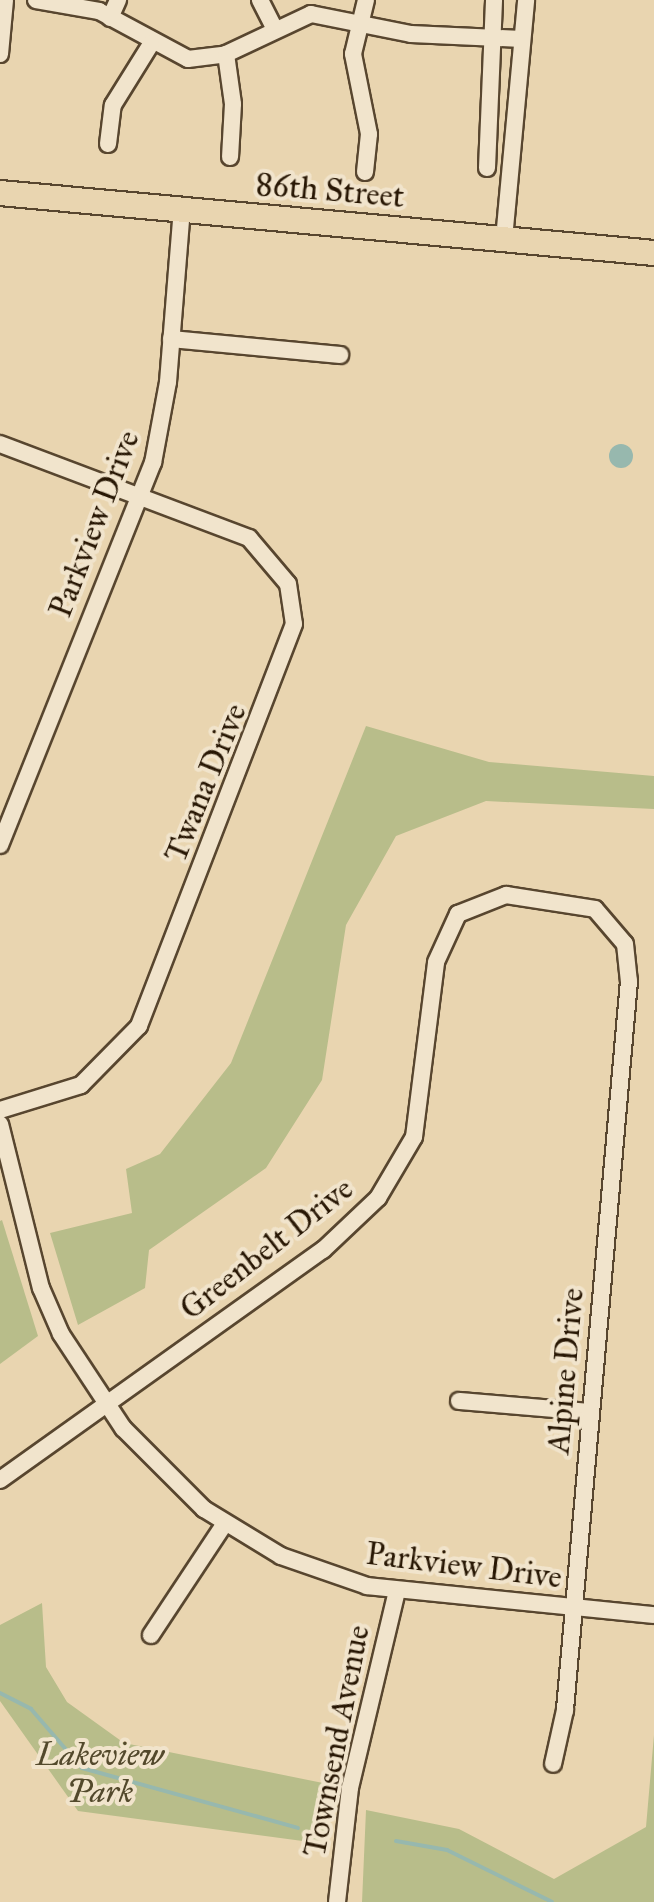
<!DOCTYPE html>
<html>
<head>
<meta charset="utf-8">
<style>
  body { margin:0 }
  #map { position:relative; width:654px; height:1902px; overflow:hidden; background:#e9d5b0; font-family:"IM FELL Great Primer",serif }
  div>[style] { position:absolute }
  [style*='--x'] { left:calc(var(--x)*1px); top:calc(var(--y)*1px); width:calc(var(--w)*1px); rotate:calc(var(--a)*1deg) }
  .green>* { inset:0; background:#b8bd8a }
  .water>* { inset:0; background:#97b8ae }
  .round { border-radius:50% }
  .stream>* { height:4px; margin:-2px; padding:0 2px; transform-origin:2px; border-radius:2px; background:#97b8ae }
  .roads { filter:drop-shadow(2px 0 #58462f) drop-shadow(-2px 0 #58462f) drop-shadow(0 2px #58462f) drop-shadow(0 -2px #58462f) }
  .street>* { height:16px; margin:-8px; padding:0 8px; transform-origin:8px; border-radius:8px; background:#f1e4cc }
  .primary>* { height:24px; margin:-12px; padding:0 12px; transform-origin:12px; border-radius:12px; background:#e9d5b0 }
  span { translate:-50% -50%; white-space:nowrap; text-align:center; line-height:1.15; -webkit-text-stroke:8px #f1e4cc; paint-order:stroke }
  .street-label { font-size:32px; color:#281704 }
  .park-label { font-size:32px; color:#53492c; font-style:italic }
</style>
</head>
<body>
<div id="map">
  <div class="green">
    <i style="clip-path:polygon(366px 726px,489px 762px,654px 776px,654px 809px,486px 801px,396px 836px,346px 925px,322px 1080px,266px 1168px,149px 1250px,145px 1288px,78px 1325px,50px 1233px,132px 1213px,126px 1169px,160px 1154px,231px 1063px)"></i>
    <i style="clip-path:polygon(2px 1220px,38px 1336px,0 1364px,0 1221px)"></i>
    <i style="clip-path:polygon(42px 1603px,46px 1667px,67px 1702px,124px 1743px,333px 1785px,325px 1844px,78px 1811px,0 1701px,0 1625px)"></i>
    <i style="clip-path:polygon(654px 1735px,654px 1902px,362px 1902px,366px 1810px,459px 1829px,554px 1879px,646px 1827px)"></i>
  </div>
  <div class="water">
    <i class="round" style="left:609px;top:444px;width:24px;height:24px"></i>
  </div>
  <div class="stream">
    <i style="--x:0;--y:1693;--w:35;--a:27"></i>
    <i style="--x:31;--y:1709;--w:78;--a:49.2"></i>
    <i style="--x:82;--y:1768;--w:224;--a:15.5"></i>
    <i style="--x:396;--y:1841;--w:52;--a:10"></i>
    <i style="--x:447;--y:1850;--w:117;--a:26.3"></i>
  </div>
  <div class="roads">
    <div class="street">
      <i style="--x:36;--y:0;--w:64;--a:9.9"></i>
      <i style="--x:99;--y:11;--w:101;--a:28.3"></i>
      <i style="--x:188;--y:59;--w:38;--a:-7"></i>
      <i style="--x:226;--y:54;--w:94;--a:-25.2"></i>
      <i style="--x:311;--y:14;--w:102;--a:11.3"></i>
      <i style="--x:411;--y:34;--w:111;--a:2.6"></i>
      <i style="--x:260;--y:0;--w:31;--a:63"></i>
      <i style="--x:110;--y:18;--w:20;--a:-66"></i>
      <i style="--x:0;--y:54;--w:54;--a:-84.7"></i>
      <i style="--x:226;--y:54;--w:50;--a:82"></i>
      <i style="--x:233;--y:104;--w:53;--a:93.2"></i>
      <i style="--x:108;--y:144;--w:39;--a:-83"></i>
      <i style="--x:113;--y:105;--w:72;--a:-58.1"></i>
      <i style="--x:487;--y:168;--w:168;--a:-87.6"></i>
      <i style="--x:365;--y:172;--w:38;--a:-84"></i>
      <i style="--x:369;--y:134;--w:82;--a:-101.3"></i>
      <i style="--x:353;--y:54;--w:56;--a:-76.5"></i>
      <i style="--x:504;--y:239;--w:240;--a:-84.7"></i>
      <i style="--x:171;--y:339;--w:170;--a:5.4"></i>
      <i style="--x:0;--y:444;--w:266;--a:20.7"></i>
      <i style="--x:249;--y:538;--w:60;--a:49.7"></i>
      <i style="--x:288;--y:584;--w:40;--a:81.5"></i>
      <i style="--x:294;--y:624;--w:431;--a:111.1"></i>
      <i style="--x:139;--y:1026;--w:83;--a:134.5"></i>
      <i style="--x:81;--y:1085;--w:85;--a:162.8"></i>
      <i style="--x:0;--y:845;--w:412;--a:-68.2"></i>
      <i style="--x:153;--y:463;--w:82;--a:-79.5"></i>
      <i style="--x:168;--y:382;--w:174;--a:-85.4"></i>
      <i style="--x:0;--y:1124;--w:169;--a:76"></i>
      <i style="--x:41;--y:1288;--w:50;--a:66.5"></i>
      <i style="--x:61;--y:1334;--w:113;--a:56.6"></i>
      <i style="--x:123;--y:1428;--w:115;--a:45"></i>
      <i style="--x:204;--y:1509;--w:90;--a:31.4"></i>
      <i style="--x:281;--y:1556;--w:91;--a:19.2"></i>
      <i style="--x:367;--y:1586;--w:288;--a:5.8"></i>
      <i style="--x:459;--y:1401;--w:132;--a:4.8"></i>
      <i style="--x:0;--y:1480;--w:397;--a:-35.5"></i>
      <i style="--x:323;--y:1250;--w:76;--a:-43.4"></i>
      <i style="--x:378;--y:1198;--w:71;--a:-59.5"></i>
      <i style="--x:414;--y:1137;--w:176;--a:-82.8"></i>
      <i style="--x:436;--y:962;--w:53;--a:-65.4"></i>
      <i style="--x:458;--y:914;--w:52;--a:-21.6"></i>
      <i style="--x:506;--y:895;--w:90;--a:8.9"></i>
      <i style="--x:595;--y:909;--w:46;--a:49.4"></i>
      <i style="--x:625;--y:944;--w:37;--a:84"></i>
      <i style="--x:629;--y:981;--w:732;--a:95.02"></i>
      <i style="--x:565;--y:1710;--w:55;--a:102.5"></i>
      <i style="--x:151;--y:1635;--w:134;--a:-56.5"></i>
      <i style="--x:337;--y:1902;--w:115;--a:-83.5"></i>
      <i style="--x:350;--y:1788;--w:203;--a:-76.6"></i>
    </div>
    <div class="primary">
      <i style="--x:0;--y:193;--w:657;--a:5.24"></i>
    </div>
  </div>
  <div class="street-label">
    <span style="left:330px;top:191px;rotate:5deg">86th Street</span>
    <span style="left:95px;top:524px;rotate:-69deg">Parkview Drive</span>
    <span style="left:206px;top:783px;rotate:-68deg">Twana Drive</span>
    <span style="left:267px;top:1249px;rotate:-38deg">Greenbelt Drive</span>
    <span style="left:566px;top:1371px;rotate:-85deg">Alpine Drive</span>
    <span style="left:464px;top:1566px;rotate:7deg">Parkview Drive</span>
    <span style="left:337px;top:1741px;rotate:-79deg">Townsend Avenue</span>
  </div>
  <div class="park-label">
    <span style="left:100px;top:1774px">Lakeview<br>Park</span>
  </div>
</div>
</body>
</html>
